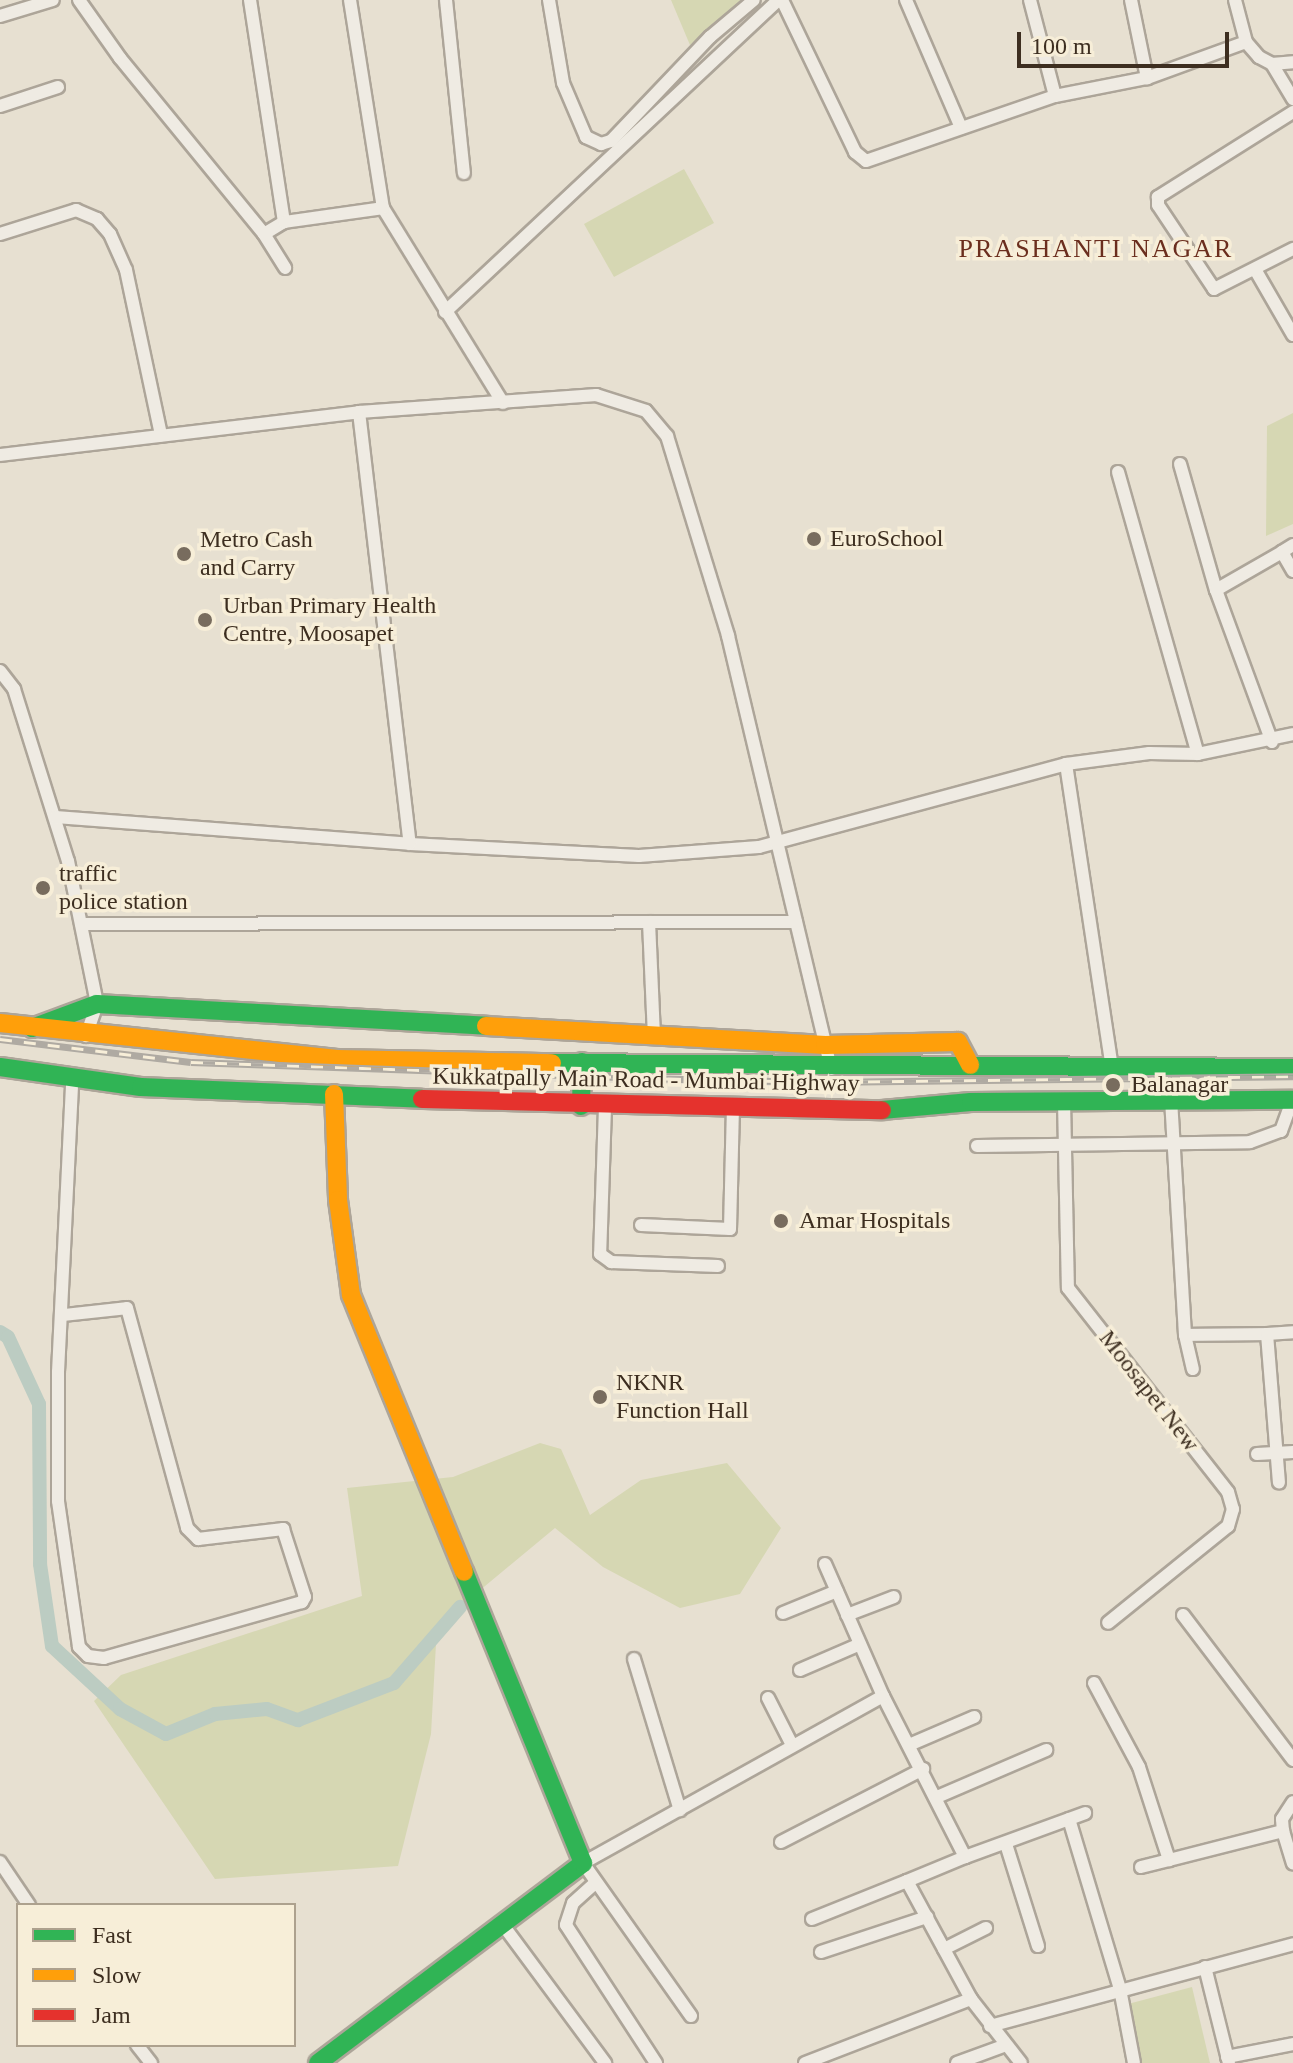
<!DOCTYPE html>
<html>
<head>
<meta charset="utf-8">
<style>
  body { margin:0 }
  #map { position:relative; width:1293px; height:2063px; overflow:hidden; background:#e7e0d1; font-family:"Times New Roman",serif }
  div>[style] { position:absolute }
  [style*='--x'] { left:calc(var(--x)*1px); top:calc(var(--y)*1px); width:calc(var(--w)*1px); rotate:calc(var(--a)*1deg) }
  .green>* { inset:0; background:#d6d7b3 }
  .canal>* { height:14px; margin:-7px; padding:0 7px; transform-origin:7px; border-radius:7px; background:#bcccc2 }
  .roads { filter:drop-shadow(2px 0 #ada599) drop-shadow(-2px 0 #ada599) drop-shadow(0 2px #ada599) drop-shadow(0 -2px #ada599) }
  .street>* { height:12px; margin:-6px; padding:0 6px; transform-origin:6px; border-radius:6px; background:#efebe3 }
  .fast>* { height:18px; margin:-9px; padding:0 9px; transform-origin:9px; border-radius:9px; background:#30b455 }
  .slow>* { height:18px; margin:-9px; padding:0 9px; transform-origin:9px; border-radius:9px; background:#ff9f0a }
  .jam>* { height:18px; margin:-9px; padding:0 9px; transform-origin:9px; border-radius:9px; background:#e5322d }
  .rail>* { height:7px; margin-top:-3.5px; transform-origin:0; background:repeating-linear-gradient(90deg,#f7eed8 0 12px,#afaaa2 0 24px); box-sizing:border-box; border-block:2px solid #afaaa2 }
  .dots>* { width:22px; height:22px; translate:-50% -50%; box-sizing:border-box; border:4px solid #f7eed8; border-radius:50% }
  span { translate:-50% -50%; white-space:nowrap; text-align:center; line-height:1.15; -webkit-text-stroke:7px #f7eed8; paint-order:stroke }
  .poi-label { font-size:24px; color:#3d2e20 }
  .left { translate:0 -50%; text-align:left }
  .street-label { font-size:24px; color:#3d2e20 }
  .neighbourhood-label { font-size:26px; color:#6b2e1e; letter-spacing:2px }
  .legend { position:absolute; left:16px; top:1903px; width:280px; height:144px; box-sizing:border-box; background:#f7eed8; border:2px solid #ada18e; margin:0; padding:10px 14px; list-style:none; font-size:24px; color:#3d2e20 }
  .legend li { display:flex; align-items:center; gap:16px; height:40px }
  .legend b { width:40px; border:2px solid #ada18e }
  .scale { position:absolute; left:1017px; top:32px; width:212px; height:36px; box-sizing:border-box; border:4px solid #3d2e20; border-top:0; padding-left:10px; font-size:24px; line-height:28px; white-space:nowrap; color:#3d2e20; -webkit-text-stroke:6px #f7eed8; paint-order:stroke }
</style>
</head>
<body>
<div id="map">
  <div class="green">
    <i style="clip-path:polygon(671px 0,749px 0,690px 45px)"></i>
    <i style="clip-path:polygon(684px 169px,714px 223px,614px 277px,584px 224px)"></i>
    <i style="clip-path:polygon(1293px 413px,1293px 524px,1266px 536px,1267px 426px)"></i>
    <i style="clip-path:polygon(540px 1443px,561px 1449px,590px 1515px,641px 1480px,727px 1463px,781px 1528px,740px 1594px,680px 1608px,603px 1567px,555px 1528px,437px 1626px,431px 1734px,398px 1866px,215px 1879px,94px 1701px,121px 1675px,362px 1596px,347px 1488px,453px 1477px)"></i>
    <i style="clip-path:polygon(1192px 1987px,1210px 2063px,1142px 2063px,1128px 2004px)"></i>
  </div>
  <div class="canal">
    <i style="--x:0;--y:1332;--w:9;--a:32"></i>
    <i style="--x:8;--y:1337;--w:74;--a:65.2"></i>
    <i style="--x:39;--y:1404;--w:160;--a:89.6"></i>
    <i style="--x:40;--y:1564;--w:83;--a:81.7"></i>
    <i style="--x:52;--y:1646;--w:93;--a:42.8"></i>
    <i style="--x:120;--y:1709;--w:52;--a:28.5"></i>
    <i style="--x:166;--y:1734;--w:53;--a:-22.2"></i>
    <i style="--x:215;--y:1714;--w:52;--a:-5.5"></i>
    <i style="--x:267;--y:1709;--w:33;--a:20"></i>
    <i style="--x:298;--y:1720;--w:103;--a:-21.1"></i>
    <i style="--x:394;--y:1683;--w:101;--a:-49"></i>
  </div>
  <div class="roads">
    <div class="street">
      <i style="--x:79;--y:0;--w:71;--a:54.7"></i>
      <i style="--x:120;--y:58;--w:227;--a:50.7"></i>
      <i style="--x:264;--y:234;--w:40;--a:58"></i>
      <i style="--x:250;--y:0;--w:225;--a:81.3"></i>
      <i style="--x:350;--y:0;--w:211;--a:81"></i>
      <i style="--x:383;--y:208;--w:229;--a:58.4"></i>
      <i style="--x:446;--y:0;--w:174;--a:84.1"></i>
      <i style="--x:549;--y:0;--w:84;--a:80.4"></i>
      <i style="--x:563;--y:83;--w:59;--a:66.9"></i>
      <i style="--x:586;--y:137;--w:17;--a:25"></i>
      <i style="--x:601;--y:144;--w:10;--a:-17"></i>
      <i style="--x:611;--y:141;--w:144;--a:-46.4"></i>
      <i style="--x:710;--y:37;--w:57;--a:-40.1"></i>
      <i style="--x:782;--y:0;--w:169;--a:64.3"></i>
      <i style="--x:855;--y:152;--w:14;--a:39"></i>
      <i style="--x:866;--y:161;--w:200;--a:-19"></i>
      <i style="--x:1055;--y:96;--w:94;--a:-11.1"></i>
      <i style="--x:1147;--y:78;--w:105;--a:-20"></i>
      <i style="--x:906;--y:0;--w:139;--a:66.7"></i>
      <i style="--x:1030;--y:0;--w:99;--a:75.4"></i>
      <i style="--x:1131;--y:0;--w:80;--a:78.4"></i>
      <i style="--x:1235;--y:0;--w:43;--a:75.3"></i>
      <i style="--x:1246;--y:42;--w:20;--a:49"></i>
      <i style="--x:1259;--y:57;--w:15;--a:28"></i>
      <i style="--x:1272;--y:64;--w:21;--a:-5"></i>
      <i style="--x:0;--y:16;--w:55;--a:-16.8"></i>
      <i style="--x:1272;--y:64;--w:41;--a:59"></i>
      <i style="--x:0;--y:106;--w:61;--a:-18.1"></i>
      <i style="--x:1293;--y:112;--w:160;--a:147.8"></i>
      <i style="--x:1158;--y:197;--w:8;--a:90"></i>
      <i style="--x:1158;--y:205;--w:101;--a:56.3"></i>
      <i style="--x:1214;--y:289;--w:89;--a:-26.9"></i>
      <i style="--x:0;--y:234;--w:80;--a:-17.5"></i>
      <i style="--x:76;--y:210;--w:23;--a:23"></i>
      <i style="--x:97;--y:219;--w:20;--a:49"></i>
      <i style="--x:110;--y:234;--w:39;--a:66"></i>
      <i style="--x:126;--y:270;--w:169;--a:78"></i>
      <i style="--x:264;--y:234;--w:23;--a:-31"></i>
      <i style="--x:284;--y:222;--w:100;--a:-8"></i>
      <i style="--x:1256;--y:271;--w:74;--a:60"></i>
      <i style="--x:445;--y:312;--w:456;--a:-43.1"></i>
      <i style="--x:359;--y:412;--w:435;--a:83.3"></i>
      <i style="--x:410;--y:844;--w:229;--a:3"></i>
      <i style="--x:639;--y:856;--w:120;--a:-4.3"></i>
      <i style="--x:759;--y:847;--w:318;--a:-15.1"></i>
      <i style="--x:1066;--y:764;--w:84;--a:-7.5"></i>
      <i style="--x:1149;--y:753;--w:49;--a:1.2"></i>
      <i style="--x:1198;--y:754;--w:97;--a:-11.9"></i>
      <i style="--x:0;--y:455;--w:362;--a:-6.8"></i>
      <i style="--x:359;--y:412;--w:238;--a:-4.1"></i>
      <i style="--x:596;--y:395;--w:52;--a:17.7"></i>
      <i style="--x:646;--y:411;--w:33;--a:50"></i>
      <i style="--x:667;--y:436;--w:209;--a:73"></i>
      <i style="--x:728;--y:636;--w:445;--a:76.6"></i>
      <i style="--x:1180;--y:464;--w:131;--a:74.1"></i>
      <i style="--x:1216;--y:590;--w:162;--a:69.8"></i>
      <i style="--x:1118;--y:472;--w:293;--a:74.2"></i>
      <i style="--x:1293;--y:545;--w:13;--a:148"></i>
      <i style="--x:1282;--y:552;--w:22;--a:60"></i>
      <i style="--x:1216;--y:590;--w:76;--a:-29.9"></i>
      <i style="--x:0;--y:671;--w:23;--a:52"></i>
      <i style="--x:14;--y:689;--w:180;--a:72.6"></i>
      <i style="--x:68;--y:861;--w:146;--a:78.5"></i>
      <i style="--x:97;--y:1004;--w:34;--a:109"></i>
      <i style="--x:1066;--y:764;--w:306;--a:81.4"></i>
      <i style="--x:55;--y:817;--w:356;--a:4.3"></i>
      <i style="--x:649;--y:922;--w:113;--a:87.5"></i>
      <i style="--x:81;--y:924;--w:715;--a:-0.16"></i>
      <i style="--x:1171;--y:1099;--w:236;--a:86.6"></i>
      <i style="--x:1185;--y:1335;--w:82;--a:-0.7"></i>
      <i style="--x:1267;--y:1334;--w:149;--a:85.4"></i>
      <i style="--x:1064;--y:1101;--w:187;--a:88.8"></i>
      <i style="--x:1068;--y:1288;--w:259;--a:51.9"></i>
      <i style="--x:1228;--y:1492;--w:18;--a:74"></i>
      <i style="--x:1233;--y:1509;--w:18;--a:106"></i>
      <i style="--x:1228;--y:1526;--w:154;--a:141.1"></i>
      <i style="--x:605;--y:1107;--w:147;--a:91.9"></i>
      <i style="--x:600;--y:1254;--w:14;--a:36"></i>
      <i style="--x:611;--y:1262;--w:107;--a:2.1"></i>
      <i style="--x:977;--y:1146;--w:273;--a:-0.8"></i>
      <i style="--x:1250;--y:1142;--w:33;--a:-20"></i>
      <i style="--x:1281;--y:1131;--w:33;--a:-70"></i>
      <i style="--x:641;--y:1225;--w:89;--a:2.6"></i>
      <i style="--x:730;--y:1229;--w:122;--a:-88.6"></i>
      <i style="--x:64;--y:1315;--w:63;--a:-6.3"></i>
      <i style="--x:127;--y:1308;--w:228;--a:74.7"></i>
      <i style="--x:187;--y:1528;--w:16;--a:45"></i>
      <i style="--x:198;--y:1539;--w:86;--a:-6.7"></i>
      <i style="--x:283;--y:1529;--w:71;--a:72.1"></i>
      <i style="--x:305;--y:1597;--w:6;--a:121"></i>
      <i style="--x:302;--y:1602;--w:206;--a:164.2"></i>
      <i style="--x:104;--y:1658;--w:16;--a:-173"></i>
      <i style="--x:88;--y:1656;--w:13;--a:-135"></i>
      <i style="--x:79;--y:1647;--w:148;--a:-98.2"></i>
      <i style="--x:58;--y:1501;--w:129;--a:-90"></i>
      <i style="--x:58;--y:1372;--w:291;--a:-87.2"></i>
      <i style="--x:1267;--y:1334;--w:26;--a:-4"></i>
      <i style="--x:1185;--y:1335;--w:35;--a:77"></i>
      <i style="--x:1257;--y:1454;--w:36;--a:-3"></i>
      <i style="--x:825;--y:1564;--w:144;--a:66.3"></i>
      <i style="--x:883;--y:1696;--w:181;--a:63"></i>
      <i style="--x:965;--y:1857;--w:63;--a:157.5"></i>
      <i style="--x:907;--y:1881;--w:134;--a:61.5"></i>
      <i style="--x:971;--y:1999;--w:81;--a:52"></i>
      <i style="--x:783;--y:1613;--w:58;--a:-22.2"></i>
      <i style="--x:847;--y:1615;--w:50;--a:-21"></i>
      <i style="--x:1183;--y:1615;--w:182;--a:52.8"></i>
      <i style="--x:634;--y:1659;--w:158;--a:73.1"></i>
      <i style="--x:800;--y:1670;--w:65;--a:-23.4"></i>
      <i style="--x:1094;--y:1683;--w:95;--a:61.8"></i>
      <i style="--x:1139;--y:1767;--w:98;--a:72.1"></i>
      <i style="--x:1169;--y:1860;--w:118;--a:-14.3"></i>
      <i style="--x:1283;--y:1831;--w:12;--a:-95"></i>
      <i style="--x:1282;--y:1819;--w:20;--a:-57"></i>
      <i style="--x:768;--y:1698;--w:53;--a:62.9"></i>
      <i style="--x:909;--y:1745;--w:71;--a:-23.3"></i>
      <i style="--x:937;--y:1797;--w:119;--a:-23.3"></i>
      <i style="--x:1069;--y:1819;--w:177;--a:73.3"></i>
      <i style="--x:1120;--y:1989;--w:75;--a:79.3"></i>
      <i style="--x:1283;--y:1831;--w:34;--a:73"></i>
      <i style="--x:781;--y:1842;--w:160;--a:-27.2"></i>
      <i style="--x:1006;--y:1844;--w:107;--a:72.6"></i>
      <i style="--x:965;--y:1857;--w:128;--a:-20.1"></i>
      <i style="--x:0;--y:1862;--w:52;--a:56"></i>
      <i style="--x:1141;--y:1867;--w:29;--a:-14"></i>
      <i style="--x:594;--y:1884;--w:28;--a:138"></i>
      <i style="--x:573;--y:1903;--w:23;--a:108"></i>
      <i style="--x:566;--y:1925;--w:165;--a:56.9"></i>
      <i style="--x:812;--y:1919;--w:102;--a:-21.8"></i>
      <i style="--x:503;--y:1925;--w:172;--a:53.5"></i>
      <i style="--x:944;--y:1949;--w:47;--a:-26.6"></i>
      <i style="--x:821;--y:1952;--w:112;--a:-18.3"></i>
      <i style="--x:1205;--y:1967;--w:99;--a:76"></i>
      <i style="--x:691;--y:2016;--w:187;--a:-125.2"></i>
      <i style="--x:583;--y:1863;--w:343;--a:-29.1"></i>
      <i style="--x:990;--y:2026;--w:314;--a:-15.1"></i>
      <i style="--x:137;--y:2045;--w:23;--a:52"></i>
      <i style="--x:1227;--y:2057;--w:67;--a:-11.1"></i>
      <i style="--x:805;--y:2063;--w:178;--a:-21.1"></i>
      <i style="--x:957;--y:2063;--w:52;--a:-20.2"></i>
    </div>
    <div class="fast">
      <i style="--x:32;--y:1028;--w:69;--a:-20.3"></i>
      <i style="--x:97;--y:1004;--w:390;--a:3.2"></i>
      <i style="--x:552;--y:1063;--w:741;--a:0.39"></i>
      <i style="--x:0;--y:1067;--w:142;--a:8.1"></i>
      <i style="--x:141;--y:1087;--w:281;--a:2.4"></i>
      <i style="--x:581;--y:1106;--w:44;--a:-88.7"></i>
      <i style="--x:882;--y:1110;--w:89;--a:-5.1"></i>
      <i style="--x:971;--y:1102;--w:322;--a:-0.4"></i>
      <i style="--x:318;--y:2063;--w:332;--a:-37"></i>
      <i style="--x:583;--y:1863;--w:314;--a:-112.2"></i>
    </div>
    <div class="slow">
      <i style="--x:0;--y:1023;--w:339;--a:6.1"></i>
      <i style="--x:337;--y:1059;--w:215;--a:1.1"></i>
      <i style="--x:486;--y:1026;--w:340;--a:3.2"></i>
      <i style="--x:825;--y:1045;--w:133;--a:-1.3"></i>
      <i style="--x:958;--y:1042;--w:26;--a:62"></i>
      <i style="--x:334;--y:1094;--w:106;--a:87.8"></i>
      <i style="--x:338;--y:1200;--w:96;--a:82.2"></i>
      <i style="--x:351;--y:1295;--w:299;--a:67.8"></i>
    </div>
    <div class="jam">
      <i style="--x:422;--y:1099;--w:460;--a:1.4"></i>
    </div>
  </div>
  <div class="rail">
    <i style="--x:0;--y:1039;--w:192;--a:6.9"></i>
    <i style="--x:191;--y:1062;--w:450;--a:2"></i>
    <i style="--x:641;--y:1078;--w:179;--a:1.3"></i>
    <i style="--x:820;--y:1082;--w:473;--a:-0.7"></i>
  </div>
  <div class="dots">
    <i style="left:814px;top:539px;background:#786c5e"></i>
    <i style="left:184px;top:554px;background:#786c5e"></i>
    <i style="left:205px;top:620px;background:#786c5e"></i>
    <i style="left:43px;top:888px;background:#786c5e"></i>
    <i style="left:1113px;top:1085px;background:#786c5e"></i>
    <i style="left:781px;top:1221px;background:#786c5e"></i>
    <i style="left:600px;top:1397px;background:#786c5e"></i>
  </div>
  <div class="poi-label">
    <span class="left" style="left:830px;top:539px">EuroSchool</span>
    <span class="left" style="left:200px;top:554px">Metro Cash<br>and Carry</span>
    <span class="left" style="left:223px;top:620px">Urban Primary Health<br>Centre, Moosapet</span>
    <span class="left" style="left:59px;top:888px">traffic<br>police station</span>
    <span class="left" style="left:1131px;top:1085px">Balanagar</span>
    <span class="left" style="left:799px;top:1221px">Amar Hospitals</span>
    <span class="left" style="left:616px;top:1397px">NKNR<br>Function Hall</span>
  </div>
  <div class="street-label">
    <span style="left:646px;top:1080px;rotate:1deg">Kukkatpally Main Road - Mumbai Highway</span>
    <span style="left:1149px;top:1391px;rotate:52deg">Moosapet New</span>
  </div>
  <div class="neighbourhood-label">
    <span style="left:1096px;top:249px">PRASHANTI NAGAR</span>
  </div>
  <ul class="legend">
  <li><b style="height:10px;background:#30b455"></b>Fast</li>
  <li><b style="height:10px;background:#ff9f0a"></b>Slow</li>
  <li><b style="height:10px;background:#e5322d"></b>Jam</li>
  </ul>
  <div class="scale">100 m</div>
</div>
</body>
</html>
